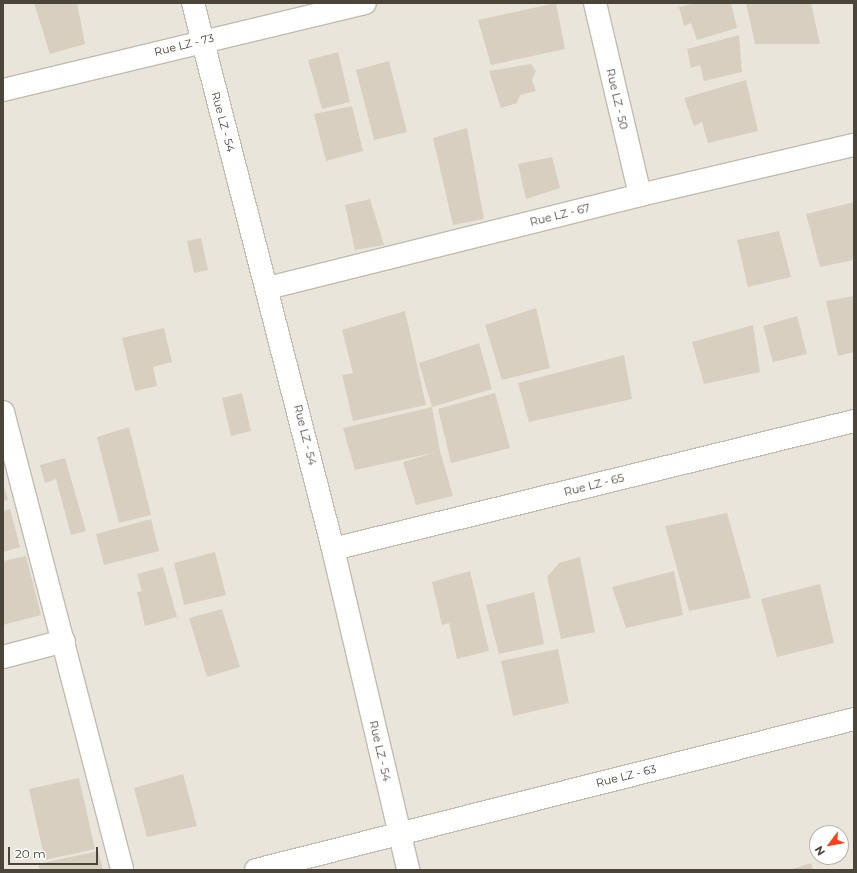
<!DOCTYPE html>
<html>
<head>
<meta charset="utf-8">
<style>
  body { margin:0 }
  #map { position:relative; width:857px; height:873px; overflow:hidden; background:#f6f3ec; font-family:Montserrat,sans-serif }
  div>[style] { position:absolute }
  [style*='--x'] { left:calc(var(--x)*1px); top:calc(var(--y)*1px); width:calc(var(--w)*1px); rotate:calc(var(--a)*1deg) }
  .residential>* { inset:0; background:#eae5da }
  .building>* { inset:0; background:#d8cfc1 }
  .roads { filter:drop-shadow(1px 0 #c2bbae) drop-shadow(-1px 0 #c2bbae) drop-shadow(0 1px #c2bbae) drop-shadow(0 -1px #c2bbae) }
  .street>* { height:22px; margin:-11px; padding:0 11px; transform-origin:11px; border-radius:11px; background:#fff }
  span { translate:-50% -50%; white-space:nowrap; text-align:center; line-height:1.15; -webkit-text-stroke:3.5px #fff; paint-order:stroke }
  .street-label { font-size:11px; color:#4b4439 }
  .frame { position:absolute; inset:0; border:4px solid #4b4439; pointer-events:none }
  .north { position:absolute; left:809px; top:825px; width:40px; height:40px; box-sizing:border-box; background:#fff; border:1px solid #b7b4b0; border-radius:50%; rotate:238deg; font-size:11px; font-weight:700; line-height:16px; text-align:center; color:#4b4439 }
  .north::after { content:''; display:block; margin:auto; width:14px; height:18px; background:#fc3f1d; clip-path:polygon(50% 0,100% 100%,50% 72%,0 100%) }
  .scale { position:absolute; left:8px; top:847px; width:90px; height:18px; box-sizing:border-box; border:2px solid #4b4439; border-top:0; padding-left:5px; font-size:12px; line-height:14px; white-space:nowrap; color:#4b4439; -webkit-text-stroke:3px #fff; paint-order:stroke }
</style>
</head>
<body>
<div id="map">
  <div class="residential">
    <i style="clip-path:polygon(evenodd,3px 3px,854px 3px,854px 870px,3px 870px,3px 3px,817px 833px,841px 833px,841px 857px,817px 857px,817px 833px)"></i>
  </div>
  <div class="building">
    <i style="clip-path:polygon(34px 3px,77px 3px,85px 44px,50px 54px)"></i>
    <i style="clip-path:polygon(556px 3px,565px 49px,491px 65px,478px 20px)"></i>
    <i style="clip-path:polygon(695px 3px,731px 3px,737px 28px,697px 40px,691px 23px,684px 26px,679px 7px)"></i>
    <i style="clip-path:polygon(746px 3px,811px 3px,820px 44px,755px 44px)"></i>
    <i style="clip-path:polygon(739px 35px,742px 72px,704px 81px,700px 65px,691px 68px,687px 49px)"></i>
    <i style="clip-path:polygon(338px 52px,350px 102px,322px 109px,308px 60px)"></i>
    <i style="clip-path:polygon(389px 61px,407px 132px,374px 140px,356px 70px)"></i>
    <i style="clip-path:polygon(531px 64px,536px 71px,532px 80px,536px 91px,520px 95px,517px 103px,501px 108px,489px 71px)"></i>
    <i style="clip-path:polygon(746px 80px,758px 131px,708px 143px,702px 122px,694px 126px,684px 98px)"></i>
    <i style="clip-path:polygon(352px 106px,363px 151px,326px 161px,314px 114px)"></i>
    <i style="clip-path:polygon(467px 128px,484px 219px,453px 225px,433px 138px)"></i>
    <i style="clip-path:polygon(552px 157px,560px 188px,526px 199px,518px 164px)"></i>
    <i style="clip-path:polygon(370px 199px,384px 245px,355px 250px,345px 205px)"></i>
    <i style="clip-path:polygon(854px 202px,854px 260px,820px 267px,806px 214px)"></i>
    <i style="clip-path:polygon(779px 231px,791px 277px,748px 287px,737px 240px)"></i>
    <i style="clip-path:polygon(201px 238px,208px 270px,194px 273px,187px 241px)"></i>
    <i style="clip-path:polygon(854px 296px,854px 352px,838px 356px,826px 301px)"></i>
    <i style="clip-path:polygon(536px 308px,550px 368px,502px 380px,485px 325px)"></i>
    <i style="clip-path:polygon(405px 311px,426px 405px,353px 421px,342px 375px,353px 373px,342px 330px)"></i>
    <i style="clip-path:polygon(797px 316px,807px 354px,773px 362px,763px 326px)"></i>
    <i style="clip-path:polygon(753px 325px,760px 372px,704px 384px,692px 342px)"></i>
    <i style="clip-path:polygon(164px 328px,172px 362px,153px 367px,157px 386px,135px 391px,122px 338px)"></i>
    <i style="clip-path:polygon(479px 343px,492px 389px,432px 407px,419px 363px)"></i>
    <i style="clip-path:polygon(624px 355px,632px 399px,529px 422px,518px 383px)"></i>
    <i style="clip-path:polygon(242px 393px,251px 431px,231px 436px,222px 398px)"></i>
    <i style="clip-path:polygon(495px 393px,510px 448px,451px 463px,438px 409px)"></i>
    <i style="clip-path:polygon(432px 407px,440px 451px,453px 496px,416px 505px,403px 462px,437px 452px,355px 470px,343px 428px)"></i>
    <i style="clip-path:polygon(129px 427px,151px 515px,119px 523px,97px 437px)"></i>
    <i style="clip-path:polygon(65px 458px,86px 531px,71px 535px,56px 479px,45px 483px,40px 465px)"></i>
    <i style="clip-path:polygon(3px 483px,8px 500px,3px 501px)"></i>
    <i style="clip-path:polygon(10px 509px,20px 547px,3px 552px,3px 511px)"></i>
    <i style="clip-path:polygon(727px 513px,751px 598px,689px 611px,665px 526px)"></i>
    <i style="clip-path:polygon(151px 519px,159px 551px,104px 565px,96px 534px)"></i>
    <i style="clip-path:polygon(215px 552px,226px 595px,184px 605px,174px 563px)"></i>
    <i style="clip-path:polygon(26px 556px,41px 615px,3px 625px,3px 561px)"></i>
    <i style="clip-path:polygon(580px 557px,595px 632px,561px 639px,547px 577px,559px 563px)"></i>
    <i style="clip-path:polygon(163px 567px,177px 617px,145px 626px,137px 592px,142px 591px,137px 574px)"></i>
    <i style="clip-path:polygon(470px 571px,489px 651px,457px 659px,449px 623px,442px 625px,432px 582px)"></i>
    <i style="clip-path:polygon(674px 571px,683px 615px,626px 628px,612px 587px)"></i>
    <i style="clip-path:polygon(820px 584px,834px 643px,777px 657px,761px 599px)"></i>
    <i style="clip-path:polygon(534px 592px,544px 644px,499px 654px,486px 605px)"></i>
    <i style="clip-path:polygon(222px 609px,240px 667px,207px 677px,189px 618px)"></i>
    <i style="clip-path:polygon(558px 649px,569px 703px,513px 716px,501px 661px)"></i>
    <i style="clip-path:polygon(183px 774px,197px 826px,147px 837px,134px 788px)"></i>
    <i style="clip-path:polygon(79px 778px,95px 849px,45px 860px,29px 789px)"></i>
    <i style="clip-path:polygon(98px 851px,103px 870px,40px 870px,38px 864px)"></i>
    <i style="clip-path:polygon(811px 863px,813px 870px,789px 870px)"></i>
  </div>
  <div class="roads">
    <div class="street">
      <i style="--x:193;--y:3;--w:564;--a:75.62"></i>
      <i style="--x:333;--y:549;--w:330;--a:76.8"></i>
      <i style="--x:595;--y:3;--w:197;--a:76.8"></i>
      <i style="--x:3;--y:90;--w:372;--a:-13.5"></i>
      <i style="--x:268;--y:288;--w:383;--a:-14"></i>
      <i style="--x:640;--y:195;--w:220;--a:-13.2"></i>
      <i style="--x:3;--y:412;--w:473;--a:75.4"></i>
      <i style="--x:333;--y:549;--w:536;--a:-13.8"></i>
      <i style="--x:3;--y:657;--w:63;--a:-14.7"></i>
      <i style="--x:256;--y:870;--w:617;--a:-14.17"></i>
    </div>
  </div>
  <div class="street-label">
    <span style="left:184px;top:45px;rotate:-14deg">Rue LZ - 73</span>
    <span style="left:617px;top:99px;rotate:77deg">Rue LZ - 50</span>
    <span style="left:223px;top:122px;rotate:75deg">Rue LZ - 54</span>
    <span style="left:560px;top:215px;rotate:-14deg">Rue LZ - 67</span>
    <span style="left:305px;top:435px;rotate:76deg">Rue LZ - 54</span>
    <span style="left:594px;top:485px;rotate:-14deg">Rue LZ - 65</span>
    <span style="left:380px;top:751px;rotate:77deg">Rue LZ - 54</span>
    <span style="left:626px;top:776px;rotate:-14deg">Rue LZ - 63</span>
  </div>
  <div class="frame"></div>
  <div class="north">N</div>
  <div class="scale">20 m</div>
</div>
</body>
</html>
